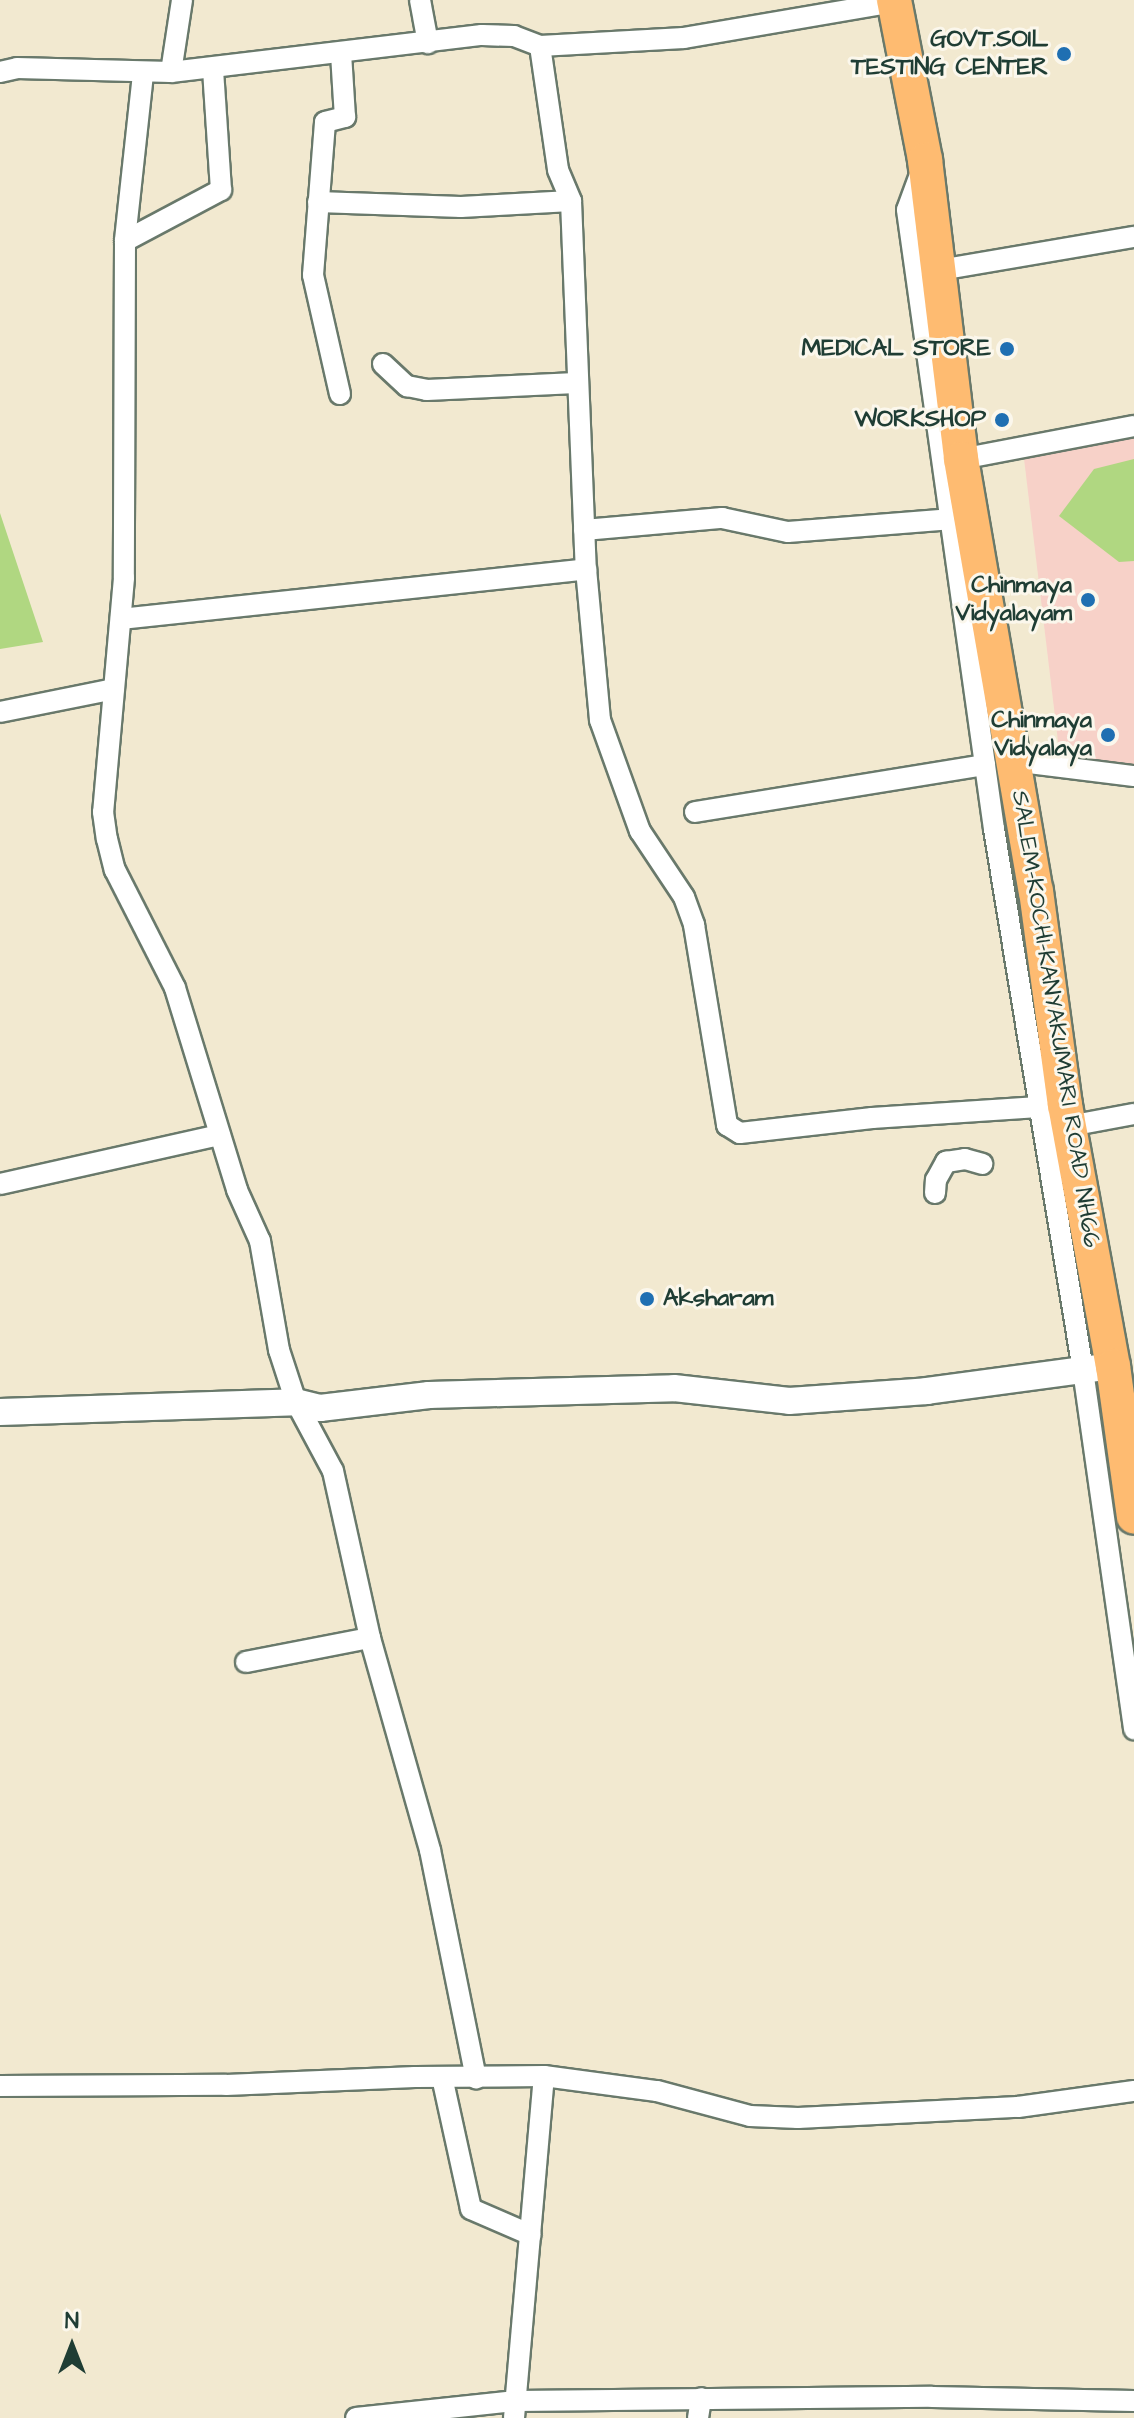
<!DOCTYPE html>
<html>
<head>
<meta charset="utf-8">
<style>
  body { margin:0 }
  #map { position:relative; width:1134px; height:2418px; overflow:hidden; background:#f2e9d0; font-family:"Architects Daughter",sans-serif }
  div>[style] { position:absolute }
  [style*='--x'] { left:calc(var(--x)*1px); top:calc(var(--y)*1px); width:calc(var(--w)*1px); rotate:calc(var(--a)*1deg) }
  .built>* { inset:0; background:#f7d1c8 }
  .green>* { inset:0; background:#b0d781 }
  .roads { filter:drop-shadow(2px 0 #69796b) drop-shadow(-2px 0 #69796b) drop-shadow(0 2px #69796b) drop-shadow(0 -2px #69796b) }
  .minor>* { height:20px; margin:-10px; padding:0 10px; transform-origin:10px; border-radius:10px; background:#fff }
  .tertiary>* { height:26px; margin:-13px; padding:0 13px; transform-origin:13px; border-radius:13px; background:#fff }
  .trunk>* { height:34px; margin:-17px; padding:0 17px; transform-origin:17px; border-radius:17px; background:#febb71 }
  .dots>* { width:22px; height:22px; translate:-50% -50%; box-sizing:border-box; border:4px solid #fbf7ec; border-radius:50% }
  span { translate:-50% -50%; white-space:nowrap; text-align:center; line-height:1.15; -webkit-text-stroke:6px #fbf7ec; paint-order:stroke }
  .poi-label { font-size:24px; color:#1f3d34; font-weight:700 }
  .right { translate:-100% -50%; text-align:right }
  .left { translate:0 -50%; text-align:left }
  .street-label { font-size:24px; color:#1f3d34 }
  .north { position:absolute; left:32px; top:2306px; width:80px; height:80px; -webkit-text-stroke:6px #fbf7ec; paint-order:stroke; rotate:0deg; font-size:22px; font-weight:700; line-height:32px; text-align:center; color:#1f3d34 }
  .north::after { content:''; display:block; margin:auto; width:28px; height:36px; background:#1f3d34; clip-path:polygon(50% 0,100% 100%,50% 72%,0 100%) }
</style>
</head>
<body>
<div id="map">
  <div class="built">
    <i style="clip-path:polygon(1134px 424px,1134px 764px,1060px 758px,1022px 442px)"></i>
  </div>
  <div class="green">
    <i style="clip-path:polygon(1134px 459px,1134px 561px,1119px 562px,1059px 516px,1094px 469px)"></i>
    <i style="clip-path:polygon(0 513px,43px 642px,0 649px)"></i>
  </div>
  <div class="roads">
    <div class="minor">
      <i style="--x:420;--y:0;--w:44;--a:79.5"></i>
      <i style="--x:540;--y:46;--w:125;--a:81.7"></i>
      <i style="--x:558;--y:170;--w:34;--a:67"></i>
      <i style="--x:571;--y:201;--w:368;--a:87.7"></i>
      <i style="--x:586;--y:569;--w:152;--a:84.7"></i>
      <i style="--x:600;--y:720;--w:118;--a:70.2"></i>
      <i style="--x:640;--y:831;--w:79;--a:56.3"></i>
      <i style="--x:684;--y:897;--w:30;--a:70"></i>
      <i style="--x:694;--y:925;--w:203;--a:80.6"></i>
      <i style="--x:727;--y:1125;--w:15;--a:32"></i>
      <i style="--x:740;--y:1133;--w:133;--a:-6.5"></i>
      <i style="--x:872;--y:1118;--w:182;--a:-3.8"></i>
      <i style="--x:0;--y:72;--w:17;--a:-13"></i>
      <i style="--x:17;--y:68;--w:154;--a:1.5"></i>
      <i style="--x:171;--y:72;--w:313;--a:-6.8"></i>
      <i style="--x:482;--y:35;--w:32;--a:2"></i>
      <i style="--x:514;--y:36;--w:28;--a:21"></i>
      <i style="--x:540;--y:46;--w:144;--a:-3.2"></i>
      <i style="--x:684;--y:38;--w:214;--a:-9.7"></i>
      <i style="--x:171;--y:72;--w:73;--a:-81.3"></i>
      <i style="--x:143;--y:74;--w:168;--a:96.2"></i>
      <i style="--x:125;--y:241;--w:337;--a:90.2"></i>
      <i style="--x:124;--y:578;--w:235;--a:95.1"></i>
      <i style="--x:103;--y:812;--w:27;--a:82"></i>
      <i style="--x:107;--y:839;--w:32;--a:76"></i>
      <i style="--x:115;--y:870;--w:132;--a:63"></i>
      <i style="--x:175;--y:988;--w:211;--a:72.9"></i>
      <i style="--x:237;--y:1190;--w:56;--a:65.7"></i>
      <i style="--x:260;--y:1241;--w:111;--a:80.1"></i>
      <i style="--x:279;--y:1350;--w:55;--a:71.9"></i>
      <i style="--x:296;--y:1402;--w:78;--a:61.8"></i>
      <i style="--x:333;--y:1471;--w:171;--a:77.5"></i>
      <i style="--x:370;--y:1638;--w:220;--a:74.2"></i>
      <i style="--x:430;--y:1850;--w:233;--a:78.6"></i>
      <i style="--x:921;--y:172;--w:40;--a:110.2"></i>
      <i style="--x:907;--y:210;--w:625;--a:82"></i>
      <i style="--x:994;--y:829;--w:548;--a:80.66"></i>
      <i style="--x:1083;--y:1370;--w:363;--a:81.9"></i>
      <i style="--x:318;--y:202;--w:143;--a:2"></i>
      <i style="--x:461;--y:207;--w:110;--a:-3.1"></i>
      <i style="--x:125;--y:241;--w:109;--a:-28"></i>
      <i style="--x:221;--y:190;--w:122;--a:-93.8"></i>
      <i style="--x:940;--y:270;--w:197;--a:-9.7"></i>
      <i style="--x:383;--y:364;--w:33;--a:43"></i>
      <i style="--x:407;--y:386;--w:20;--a:11"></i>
      <i style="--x:427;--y:390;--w:149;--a:-2.7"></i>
      <i style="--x:340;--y:394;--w:122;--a:-102.8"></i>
      <i style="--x:313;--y:275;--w:153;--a:-85.5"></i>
      <i style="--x:325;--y:122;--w:21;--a:-14"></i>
      <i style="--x:345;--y:117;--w:64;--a:-93.6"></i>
      <i style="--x:961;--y:459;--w:176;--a:-10.8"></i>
      <i style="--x:584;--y:530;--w:139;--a:-5"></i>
      <i style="--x:722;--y:518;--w:67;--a:12"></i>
      <i style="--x:788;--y:532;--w:165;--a:-4.5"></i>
      <i style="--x:121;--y:619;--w:468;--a:-6.1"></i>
      <i style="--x:0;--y:712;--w:116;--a:-11.4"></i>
      <i style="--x:1013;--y:761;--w:122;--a:7.1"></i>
      <i style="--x:695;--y:812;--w:294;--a:-9.2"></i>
      <i style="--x:1069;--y:1126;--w:66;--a:-10.5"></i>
      <i style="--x:0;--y:1184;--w:225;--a:-12.6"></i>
      <i style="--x:935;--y:1193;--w:13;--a:-86"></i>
      <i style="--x:936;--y:1180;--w:21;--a:-61"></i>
      <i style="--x:946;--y:1162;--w:19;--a:-9"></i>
      <i style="--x:965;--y:1159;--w:18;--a:16"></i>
      <i style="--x:246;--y:1662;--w:126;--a:-11"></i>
      <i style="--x:442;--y:2077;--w:135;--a:77.6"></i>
      <i style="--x:471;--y:2209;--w:65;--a:23.4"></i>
      <i style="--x:0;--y:2086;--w:226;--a:-0.3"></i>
      <i style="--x:226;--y:2085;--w:189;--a:-2.4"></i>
      <i style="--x:415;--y:2077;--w:129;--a:-0.4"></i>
      <i style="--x:544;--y:2076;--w:114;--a:7.6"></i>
      <i style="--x:657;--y:2091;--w:96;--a:15"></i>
      <i style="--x:750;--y:2116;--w:48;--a:2.4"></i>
      <i style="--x:798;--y:2118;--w:220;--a:-2.9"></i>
      <i style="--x:1018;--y:2107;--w:117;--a:-7.9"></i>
      <i style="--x:356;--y:2418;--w:161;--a:-6.1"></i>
      <i style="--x:516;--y:2401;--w:416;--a:-0.6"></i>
      <i style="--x:932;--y:2397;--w:202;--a:1.1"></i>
      <i style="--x:514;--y:2418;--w:343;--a:-85"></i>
      <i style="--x:698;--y:2418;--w:20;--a:-81"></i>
    </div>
    <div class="tertiary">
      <i style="--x:0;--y:1412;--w:296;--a:-1.9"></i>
      <i style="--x:296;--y:1402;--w:25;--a:14"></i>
      <i style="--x:320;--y:1408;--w:110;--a:-6.8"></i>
      <i style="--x:429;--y:1395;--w:245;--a:-1.6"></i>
      <i style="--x:674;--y:1388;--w:116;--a:6.4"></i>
      <i style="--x:789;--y:1401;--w:138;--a:-4.1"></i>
      <i style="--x:927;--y:1391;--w:188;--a:-7.7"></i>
    </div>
    <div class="trunk">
      <i style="--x:894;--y:0;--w:163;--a:79"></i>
      <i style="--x:925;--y:160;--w:301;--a:83.1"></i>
      <i style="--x:961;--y:459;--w:438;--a:80.2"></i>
      <i style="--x:1036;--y:891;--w:216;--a:82.3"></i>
      <i style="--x:1065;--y:1105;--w:265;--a:79.6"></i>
      <i style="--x:1113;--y:1366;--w:152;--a:82.1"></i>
    </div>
  </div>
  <div class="dots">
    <i style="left:1064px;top:54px;background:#1f6fb2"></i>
    <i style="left:1007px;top:349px;background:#1f6fb2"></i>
    <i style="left:1002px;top:420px;background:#1f6fb2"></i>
    <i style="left:1088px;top:600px;background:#1f6fb2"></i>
    <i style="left:1108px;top:735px;background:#1f6fb2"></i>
    <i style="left:647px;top:1299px;background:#1f6fb2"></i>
  </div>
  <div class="poi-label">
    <span class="right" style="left:1048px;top:54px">GOVT.SOIL<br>TESTING CENTER</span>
    <span class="right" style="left:991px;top:349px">MEDICAL STORE</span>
    <span class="right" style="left:986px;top:420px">WORKSHOP</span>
    <span class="right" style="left:1072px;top:600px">Chinmaya<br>Vidyalayam</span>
    <span class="right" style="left:1092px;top:735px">Chinmaya<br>Vidyalaya</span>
    <span class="left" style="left:663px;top:1299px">Aksharam</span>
  </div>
  <div class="street-label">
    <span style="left:1055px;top:1019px;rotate:81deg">SALEM-KOCHI-KANYAKUMARI ROAD NH66</span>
  </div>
  <div class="north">N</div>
</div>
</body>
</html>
